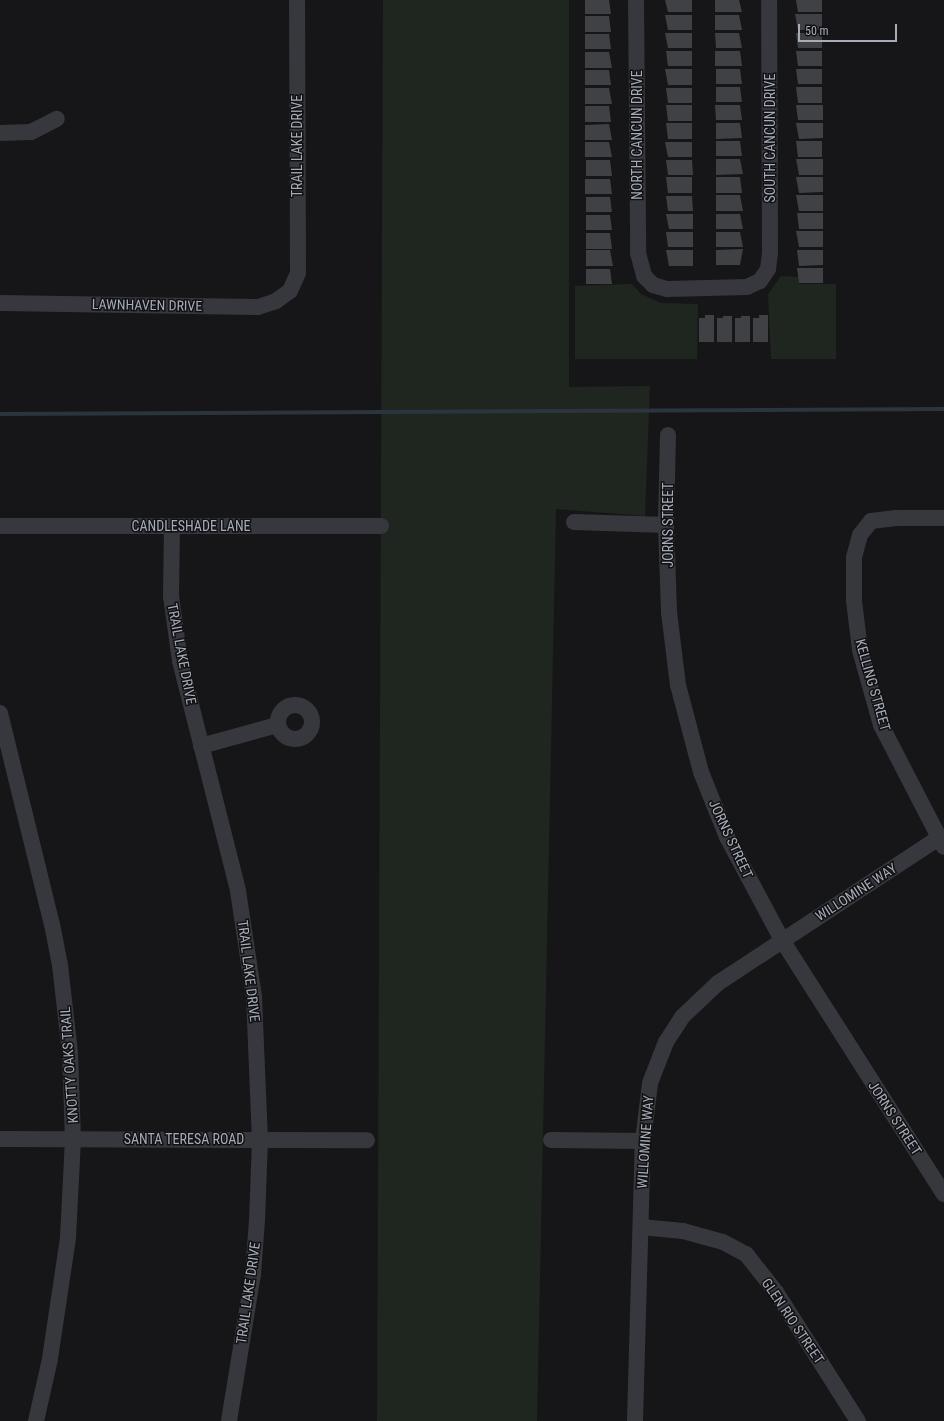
<!DOCTYPE html>
<html>
<head>
<meta charset="utf-8">
<style>
  body { margin:0 }
  #map { position:relative; width:944px; height:1421px; overflow:hidden; background:#161618; font-family:"Roboto Condensed",sans-serif }
  div>[style] { position:absolute }
  [style*='--x'] { left:calc(var(--x)*1px); top:calc(var(--y)*1px); width:calc(var(--w)*1px); rotate:calc(var(--a)*1deg) }
  .green>* { inset:0; background:#1e261f }
  .stream>* { height:4px; margin:-2px; padding:0 2px; transform-origin:2px; border-radius:2px; background:#2b353d }
  .building>* { inset:0; background:#404145 }
  .minor>* { height:16px; margin:-8px; padding:0 8px; transform-origin:8px; border-radius:8px; background:#37383d }
  .minor>.ring { margin:-8px; padding:0; box-sizing:content-box; background:none; border:16px solid #37383d; border-radius:50% }
  span { translate:-50% -50%; white-space:nowrap; text-align:center; line-height:1.15; -webkit-text-stroke:3px #111113; paint-order:stroke }
  .street-label { font-size:14px; color:#a7acb9 }
  .scale { position:absolute; left:798px; top:24px; width:99px; height:18px; box-sizing:border-box; border:2px solid #a7acb9; border-top:0; padding-left:5px; font-size:12px; line-height:14px; white-space:nowrap; color:#a7acb9; -webkit-text-stroke:3px #111113; paint-order:stroke }
</style>
</head>
<body>
<div id="map">
  <div class="green">
    <i style="clip-path:polygon(383px 0,569px 0,569px 387px,650px 386px,645px 516px,556px 509px,537px 1421px,377px 1421px)"></i>
    <i style="clip-path:polygon(781px 276px,799px 277px,799px 284px,836px 284px,836px 359px,771px 359px,768px 294px)"></i>
    <i style="clip-path:polygon(632px 284px,641px 294px,661px 303px,698px 304px,697px 359px,575px 359px,575px 286px)"></i>
  </div>
  <div class="stream">
    <i style="--x:0;--y:414;--w:944;--a:-0.3"></i>
  </div>
  <div class="building">
    <i style="clip-path:polygon(585px 0,609px 0,611px 14px,585px 14px)"></i>
    <i style="clip-path:polygon(665px 0,692px 0,692px 12px,668px 12px)"></i>
    <i style="clip-path:polygon(715px 0,739px 0,742px 12px,715px 12px)"></i>
    <i style="clip-path:polygon(796px 0,822px 0,822px 12px,798px 12px)"></i>
    <i style="clip-path:polygon(795px 14px,822px 14px,822px 30px,798px 30px)"></i>
    <i style="clip-path:polygon(665px 15px,692px 15px,692px 30px,668px 30px)"></i>
    <i style="clip-path:polygon(715px 15px,739px 15px,742px 30px,715px 30px)"></i>
    <i style="clip-path:polygon(585px 16px,609px 16px,611px 32px,585px 32px)"></i>
    <i style="clip-path:polygon(665px 33px,692px 33px,692px 48px,668px 48px)"></i>
    <i style="clip-path:polygon(715px 33px,739px 33px,742px 48px,716px 48px)"></i>
    <i style="clip-path:polygon(796px 33px,822px 33px,822px 48px,798px 48px)"></i>
    <i style="clip-path:polygon(585px 34px,609px 34px,611px 49px,585px 49px)"></i>
    <i style="clip-path:polygon(666px 51px,692px 51px,692px 66px,668px 66px)"></i>
    <i style="clip-path:polygon(715px 51px,740px 51px,742px 66px,715px 66px)"></i>
    <i style="clip-path:polygon(796px 51px,822px 51px,822px 66px,798px 66px)"></i>
    <i style="clip-path:polygon(585px 52px,609px 52px,612px 68px,585px 68px)"></i>
    <i style="clip-path:polygon(665px 69px,692px 69px,692px 85px,668px 85px)"></i>
    <i style="clip-path:polygon(716px 69px,740px 69px,742px 84px,716px 84px)"></i>
    <i style="clip-path:polygon(796px 69px,822px 69px,822px 84px,798px 84px)"></i>
    <i style="clip-path:polygon(585px 70px,609px 70px,611px 85px,585px 85px)"></i>
    <i style="clip-path:polygon(716px 87px,740px 87px,742px 102px,716px 102px)"></i>
    <i style="clip-path:polygon(796px 87px,822px 87px,822px 103px,798px 103px)"></i>
    <i style="clip-path:polygon(585px 88px,609px 88px,612px 104px,585px 104px)"></i>
    <i style="clip-path:polygon(666px 88px,692px 88px,692px 103px,668px 103px)"></i>
    <i style="clip-path:polygon(666px 105px,692px 105px,692px 121px,668px 121px)"></i>
    <i style="clip-path:polygon(715px 105px,740px 105px,742px 120px,716px 120px)"></i>
    <i style="clip-path:polygon(796px 105px,823px 105px,823px 120px,798px 120px)"></i>
    <i style="clip-path:polygon(585px 106px,609px 106px,611px 122px,585px 122px)"></i>
    <i style="clip-path:polygon(666px 123px,692px 123px,692px 139px,668px 139px)"></i>
    <i style="clip-path:polygon(716px 123px,740px 123px,742px 138px,716px 139px)"></i>
    <i style="clip-path:polygon(796px 123px,823px 123px,823px 138px,799px 139px)"></i>
    <i style="clip-path:polygon(609px 124px,612px 140px,585px 140px,585px 125px)"></i>
    <i style="clip-path:polygon(716px 141px,740px 141px,742px 156px,716px 156px)"></i>
    <i style="clip-path:polygon(796px 141px,822px 141px,822px 157px,798px 157px)"></i>
    <i style="clip-path:polygon(585px 142px,609px 142px,612px 157px,585px 157px)"></i>
    <i style="clip-path:polygon(665px 142px,692px 142px,692px 157px,668px 157px)"></i>
    <i style="clip-path:polygon(716px 159px,740px 159px,743px 174px,716px 175px)"></i>
    <i style="clip-path:polygon(796px 159px,823px 159px,823px 175px,799px 175px)"></i>
    <i style="clip-path:polygon(586px 160px,610px 160px,612px 176px,586px 176px)"></i>
    <i style="clip-path:polygon(666px 160px,692px 160px,693px 175px,668px 175px)"></i>
    <i style="clip-path:polygon(666px 177px,692px 177px,692px 193px,668px 193px)"></i>
    <i style="clip-path:polygon(716px 177px,740px 177px,742px 193px,716px 193px)"></i>
    <i style="clip-path:polygon(796px 177px,823px 177px,823px 192px,799px 193px)"></i>
    <i style="clip-path:polygon(585px 179px,610px 179px,612px 194px,585px 194px)"></i>
    <i style="clip-path:polygon(716px 195px,740px 195px,743px 211px,716px 211px)"></i>
    <i style="clip-path:polygon(796px 195px,823px 195px,823px 211px,799px 211px)"></i>
    <i style="clip-path:polygon(666px 196px,692px 196px,693px 211px,668px 211px)"></i>
    <i style="clip-path:polygon(586px 197px,610px 197px,612px 212px,586px 212px)"></i>
    <i style="clip-path:polygon(797px 213px,823px 213px,823px 229px,799px 229px)"></i>
    <i style="clip-path:polygon(666px 214px,693px 214px,693px 229px,669px 229px)"></i>
    <i style="clip-path:polygon(716px 214px,740px 214px,743px 229px,716px 229px)"></i>
    <i style="clip-path:polygon(586px 215px,610px 215px,612px 230px,586px 230px)"></i>
    <i style="clip-path:polygon(796px 231px,823px 231px,823px 247px,799px 247px)"></i>
    <i style="clip-path:polygon(666px 232px,693px 232px,693px 247px,668px 247px)"></i>
    <i style="clip-path:polygon(716px 232px,740px 232px,743px 247px,716px 247px)"></i>
    <i style="clip-path:polygon(586px 233px,610px 233px,612px 249px,586px 249px)"></i>
    <i style="clip-path:polygon(743px 249px,740px 265px,716px 265px,716px 250px)"></i>
    <i style="clip-path:polygon(586px 250px,610px 250px,613px 266px,586px 266px)"></i>
    <i style="clip-path:polygon(666px 250px,693px 250px,693px 266px,669px 266px)"></i>
    <i style="clip-path:polygon(797px 250px,823px 250px,823px 265px,799px 266px)"></i>
    <i style="clip-path:polygon(797px 268px,823px 268px,823px 283px,799px 283px)"></i>
    <i style="clip-path:polygon(586px 269px,610px 269px,612px 284px,586px 284px)"></i>
    <i style="clip-path:polygon(705px 315px,714px 315px,714px 342px,699px 342px,699px 318px,705px 318px)"></i>
    <i style="clip-path:polygon(759px 315px,768px 315px,768px 342px,753px 342px,753px 318px,759px 318px)"></i>
    <i style="clip-path:polygon(723px 316px,732px 316px,732px 342px,717px 342px,717px 318px,723px 318px)"></i>
    <i style="clip-path:polygon(741px 316px,750px 316px,750px 342px,735px 342px,735px 318px,741px 318px)"></i>
  </div>
  <div class="minor">
    <i style="--x:636;--y:0;--w:253;--a:89.5"></i>
    <i style="--x:638;--y:253;--w:24;--a:75"></i>
    <i style="--x:644;--y:276;--w:13;--a:45"></i>
    <i style="--x:653;--y:285;--w:15;--a:16"></i>
    <i style="--x:667;--y:289;--w:80;--a:-1.4"></i>
    <i style="--x:747;--y:287;--w:14;--a:-25"></i>
    <i style="--x:760;--y:281;--w:14;--a:-56"></i>
    <i style="--x:768;--y:269;--w:16;--a:-83"></i>
    <i style="--x:770;--y:253;--w:253;--a:-90.2"></i>
    <i style="--x:0;--y:133;--w:31;--a:-2"></i>
    <i style="--x:31;--y:132;--w:29;--a:-27"></i>
    <i style="--x:0;--y:303;--w:258;--a:0.9"></i>
    <i style="--x:258;--y:307;--w:19;--a:-18"></i>
    <i style="--x:276;--y:301;--w:17;--a:-36"></i>
    <i style="--x:290;--y:291;--w:20;--a:-66"></i>
    <i style="--x:298;--y:273;--w:273;--a:-90.2"></i>
    <i style="--x:668;--y:435;--w:90;--a:91.3"></i>
    <i style="--x:666;--y:525;--w:87;--a:88"></i>
    <i style="--x:669;--y:612;--w:74;--a:83"></i>
    <i style="--x:678;--y:685;--w:90;--a:75.2"></i>
    <i style="--x:701;--y:772;--w:70;--a:68.2"></i>
    <i style="--x:727;--y:837;--w:117;--a:61.9"></i>
    <i style="--x:782;--y:940;--w:301;--a:57.5"></i>
    <i style="--x:944;--y:518;--w:48;--a:180"></i>
    <i style="--x:896;--y:518;--w:25;--a:173"></i>
    <i style="--x:871;--y:521;--w:18;--a:128"></i>
    <i style="--x:860;--y:535;--w:23;--a:105"></i>
    <i style="--x:854;--y:557;--w:44;--a:90"></i>
    <i style="--x:854;--y:601;--w:49;--a:83"></i>
    <i style="--x:860;--y:650;--w:78;--a:74.4"></i>
    <i style="--x:881;--y:725;--w:137;--a:62.7"></i>
    <i style="--x:574;--y:522;--w:92;--a:1.9"></i>
    <i style="--x:0;--y:526;--w:381;--a:0"></i>
    <i style="--x:172;--y:526;--w:70;--a:90.8"></i>
    <i style="--x:171;--y:596;--w:66;--a:82.1"></i>
    <i style="--x:180;--y:661;--w:237;--a:75.8"></i>
    <i style="--x:238;--y:891;--w:107;--a:81.4"></i>
    <i style="--x:254;--y:997;--w:143;--a:87.6"></i>
    <i style="--x:260;--y:1140;--w:80;--a:92.1"></i>
    <i style="--x:257;--y:1220;--w:54;--a:94.2"></i>
    <i style="--x:253;--y:1274;--w:149;--a:99.3"></i>
    <i class="ring" style="left:278px;top:705px;width:18px;height:18px"></i>
    <i style="--x:0;--y:713;--w:217;--a:76.2"></i>
    <i style="--x:52;--y:924;--w:42;--a:79"></i>
    <i style="--x:60;--y:965;--w:89;--a:83.5"></i>
    <i style="--x:70;--y:1053;--w:86;--a:88"></i>
    <i style="--x:73;--y:1139;--w:99;--a:92.9"></i>
    <i style="--x:68;--y:1238;--w:122;--a:98.5"></i>
    <i style="--x:50;--y:1359;--w:64;--a:102.7"></i>
    <i style="--x:201;--y:746;--w:79;--a:-15.4"></i>
    <i style="--x:0;--y:1139;--w:367;--a:0.2"></i>
    <i style="--x:551;--y:1140;--w:92;--a:0.6"></i>
    <i style="--x:641;--y:1227;--w:42;--a:5.4"></i>
    <i style="--x:683;--y:1231;--w:41;--a:15.4"></i>
    <i style="--x:723;--y:1242;--w:26;--a:28"></i>
    <i style="--x:746;--y:1254;--w:48;--a:51.7"></i>
    <i style="--x:776;--y:1292;--w:153;--a:57.6"></i>
    <i style="--x:635;--y:1421;--w:280;--a:-88.4"></i>
    <i style="--x:643;--y:1141;--w:58;--a:-83.1"></i>
    <i style="--x:650;--y:1083;--w:44;--a:-68.7"></i>
    <i style="--x:666;--y:1042;--w:30;--a:-57"></i>
    <i style="--x:682;--y:1017;--w:50;--a:-43.4"></i>
    <i style="--x:718;--y:983;--w:264;--a:-33.3"></i>
  </div>
  <div class="street-label">
    <span style="left:637px;top:135px;rotate:-90deg">NORTH CANCUN DRIVE</span>
    <span style="left:770px;top:138px;rotate:-90deg">SOUTH CANCUN DRIVE</span>
    <span style="left:297px;top:146px;rotate:-90deg">TRAIL LAKE DRIVE</span>
    <span style="left:147px;top:305px;rotate:1deg">LAWNHAVEN DRIVE</span>
    <span style="left:668px;top:525px;rotate:-90deg">JORNS STREET</span>
    <span style="left:191px;top:526px">CANDLESHADE LANE</span>
    <span style="left:182px;top:654px;rotate:79deg">TRAIL LAKE DRIVE</span>
    <span style="left:873px;top:685px;rotate:74deg">KELLING STREET</span>
    <span style="left:731px;top:839px;rotate:65deg">JORNS STREET</span>
    <span style="left:856px;top:892px;rotate:-33deg">WILLOMINE WAY</span>
    <span style="left:249px;top:971px;rotate:83deg">TRAIL LAKE DRIVE</span>
    <span style="left:69px;top:1065px;rotate:-94deg">KNOTTY OAKS TRAIL</span>
    <span style="left:895px;top:1118px;rotate:57deg">JORNS STREET</span>
    <span style="left:184px;top:1139px">SANTA TERESA ROAD</span>
    <span style="left:645px;top:1142px;rotate:-86deg">WILLOMINE WAY</span>
    <span style="left:248px;top:1293px;rotate:-82deg">TRAIL LAKE DRIVE</span>
    <span style="left:793px;top:1321px;rotate:56deg">GLEN RIO STREET</span>
  </div>
  <div class="scale">50 m</div>
</div>
</body>
</html>
